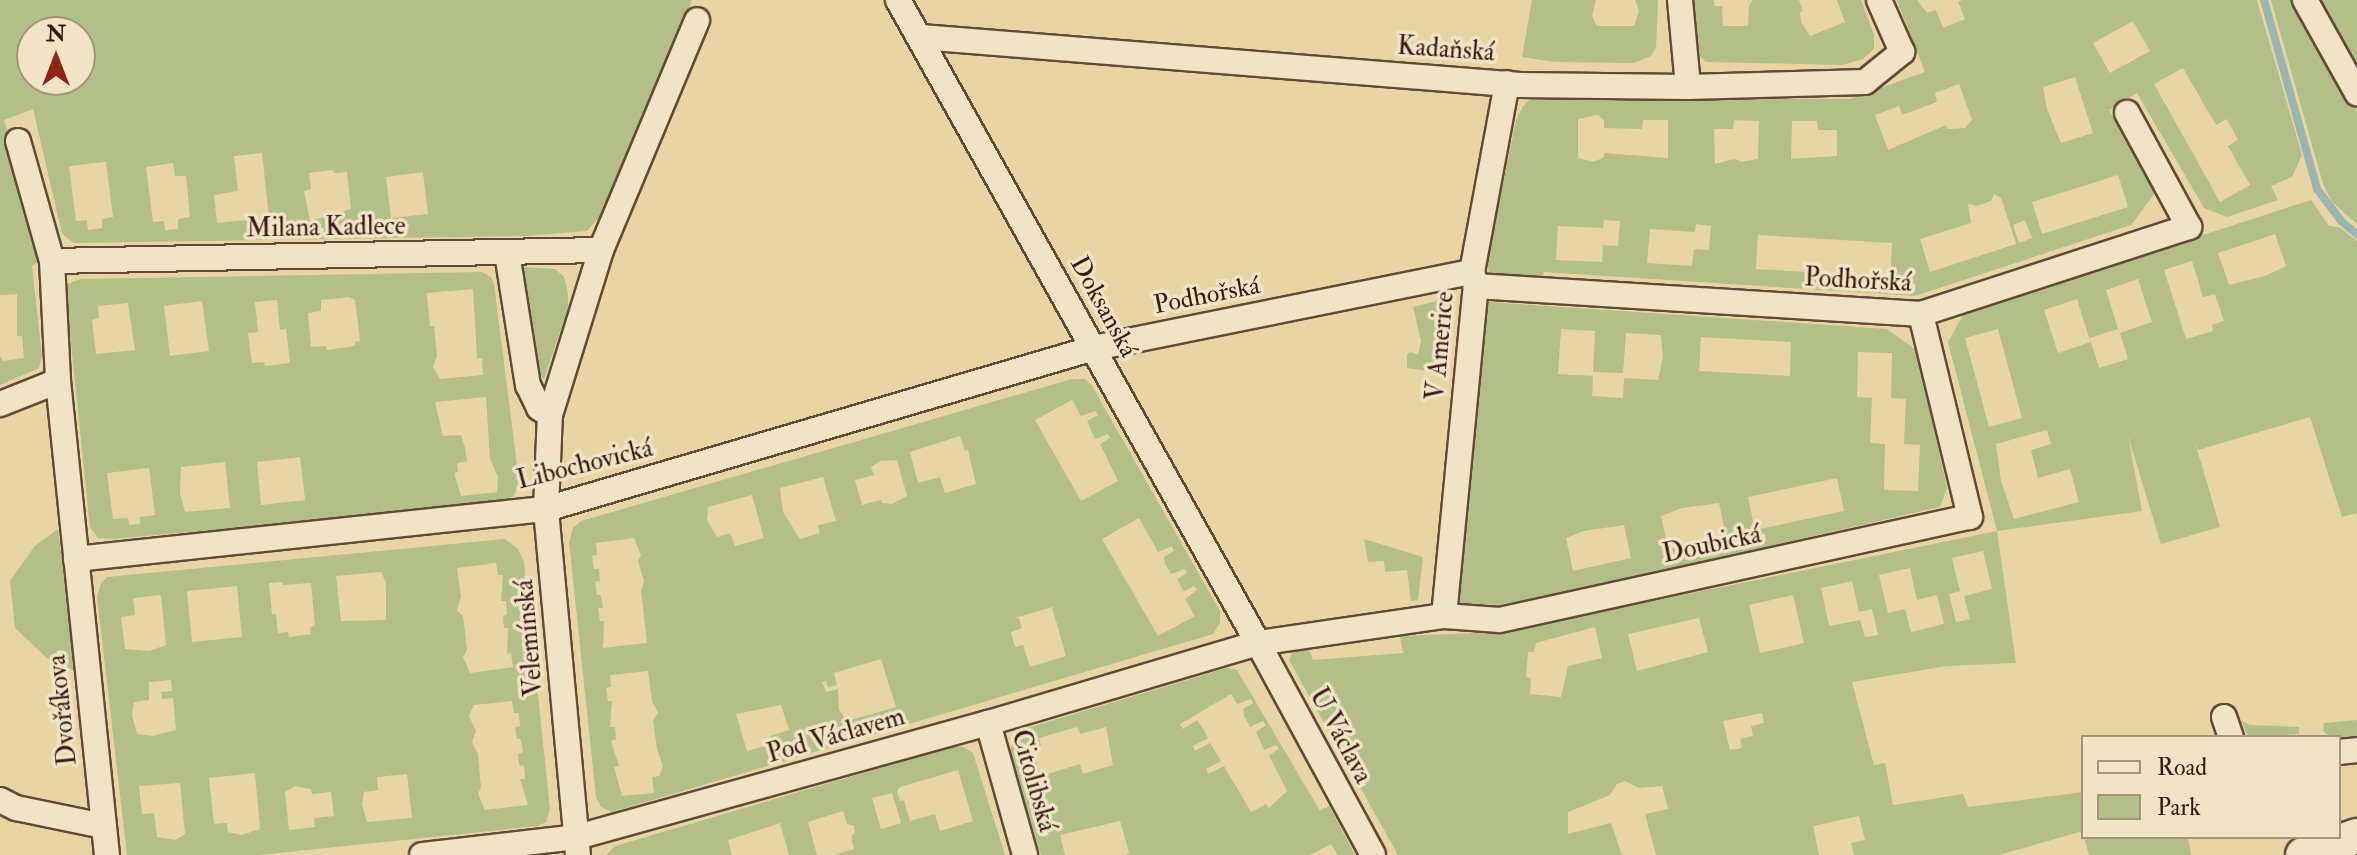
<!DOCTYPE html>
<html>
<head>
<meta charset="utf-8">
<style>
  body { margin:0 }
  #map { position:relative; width:2357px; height:855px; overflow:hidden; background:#e8d5a6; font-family:"IM FELL Double Pica",serif }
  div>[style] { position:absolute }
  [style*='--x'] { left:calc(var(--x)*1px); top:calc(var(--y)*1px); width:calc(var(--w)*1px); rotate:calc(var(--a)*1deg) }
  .green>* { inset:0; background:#b3be89 }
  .stream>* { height:8px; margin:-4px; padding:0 4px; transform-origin:4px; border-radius:4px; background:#9bb6b1 }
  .roads { filter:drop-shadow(2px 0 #634a36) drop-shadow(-2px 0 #634a36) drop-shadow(0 2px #634a36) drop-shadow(0 -2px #634a36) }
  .street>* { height:24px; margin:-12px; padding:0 12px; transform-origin:12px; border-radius:12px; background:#f0e4c5 }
  .secondary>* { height:34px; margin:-17px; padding:0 17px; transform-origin:17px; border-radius:17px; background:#f0e4c5 }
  span { translate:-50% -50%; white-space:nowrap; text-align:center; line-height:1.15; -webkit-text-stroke:7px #f0e4c5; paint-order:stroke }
  .street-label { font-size:26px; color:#371b10 }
  .legend { position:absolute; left:2081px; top:735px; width:260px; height:104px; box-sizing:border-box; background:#f0e4c5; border:2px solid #a6947d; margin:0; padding:10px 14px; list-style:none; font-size:24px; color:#371b10 }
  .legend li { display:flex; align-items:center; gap:16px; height:40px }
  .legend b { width:40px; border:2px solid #a6947d }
  .north { position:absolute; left:16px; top:16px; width:80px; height:80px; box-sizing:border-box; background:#f0e4c5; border:2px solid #a6947d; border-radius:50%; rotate:0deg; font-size:22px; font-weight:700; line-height:32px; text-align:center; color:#371b10 }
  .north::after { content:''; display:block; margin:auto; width:28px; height:36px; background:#8f2418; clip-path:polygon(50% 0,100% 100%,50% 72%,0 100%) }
</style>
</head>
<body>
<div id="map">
  <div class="green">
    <i style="clip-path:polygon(evenodd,0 0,692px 0,627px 186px,587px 231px,525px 236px,74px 243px,62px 234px,33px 109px,4px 120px,48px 254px,32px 266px,42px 356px,39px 368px,0 385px,0 356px,3px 361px,24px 358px,22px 336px,17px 336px,17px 294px,0 295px,0 0,32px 32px,80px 32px,80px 80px,32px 80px,32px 32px,0 0,262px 153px,269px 218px,217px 223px,214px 195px,238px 191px,234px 156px,262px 153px,0 0,106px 162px,113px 217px,102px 219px,102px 228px,88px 230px,87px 220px,76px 221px,69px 166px,106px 162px,0 0,173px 163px,175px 176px,186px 176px,190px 217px,178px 219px,178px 229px,165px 230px,164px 221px,153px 222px,146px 167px,173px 163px,0 0,333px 170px,334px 173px,347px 172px,351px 209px,310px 221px,304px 191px,311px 189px,309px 173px,333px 170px,0 0,423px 172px,428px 214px,391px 218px,386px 177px,423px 172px)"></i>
    <i style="clip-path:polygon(1532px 0,1596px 0,1592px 16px,1597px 26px,1634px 26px,1639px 11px,1635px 0,1658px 0,1656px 48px,1651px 56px,1634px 63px,1554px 62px,1522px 57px)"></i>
    <i style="clip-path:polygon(1691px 0,1714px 0,1714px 6px,1722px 6px,1723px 26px,1748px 26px,1749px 6px,1753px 0,1799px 0,1803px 11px,1800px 12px,1801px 22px,1810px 36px,1845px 22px,1837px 0,1861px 0,1874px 35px,1874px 49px,1863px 59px,1843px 65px,1706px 62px,1694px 50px)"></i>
    <i style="clip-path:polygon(evenodd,1897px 0,1917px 0,1927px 13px,1936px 10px,1943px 28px,1965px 19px,1958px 2px,1962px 0,2257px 0,2302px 155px,2292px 177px,2271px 186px,2278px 200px,2227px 217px,2204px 208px,2137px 93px,2109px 110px,2155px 193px,2131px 225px,1915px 296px,1544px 272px,1542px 279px,1494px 277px,1489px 272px,1487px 262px,1516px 120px,1523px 106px,1533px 97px,1850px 99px,1925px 72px,1897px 0,2133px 21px,2150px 51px,2110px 73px,2093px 43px,2133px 21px,1897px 0,2183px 68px,2216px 125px,2227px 119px,2238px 140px,2228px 146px,2250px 185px,2220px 202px,2154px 84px,2183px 68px,1897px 0,2075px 77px,2093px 133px,2061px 143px,2047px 109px,2043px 87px,2075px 77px,1897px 0,1959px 84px,1972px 120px,1965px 128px,1948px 129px,1946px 125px,1888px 150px,1875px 115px,1899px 106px,1902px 115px,1937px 102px,1935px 93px,1959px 84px,1897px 0,1598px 115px,1604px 120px,1604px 128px,1642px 129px,1643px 120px,1668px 120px,1668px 158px,1604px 153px,1604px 157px,1594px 162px,1578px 158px,1578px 119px,1598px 115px,1897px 0,1734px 120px,1759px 121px,1758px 159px,1742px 162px,1734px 159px,1715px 164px,1714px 129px,1733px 129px,1734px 120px,1897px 0,1792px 121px,1817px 121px,1818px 130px,1837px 130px,1837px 156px,1791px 159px,1792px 121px,1897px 0,2118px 175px,2128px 207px,2042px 234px,2032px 202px,2118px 175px,1897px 0,1994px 194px,2001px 198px,2016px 244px,1930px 272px,1920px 239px,1971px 223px,1968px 204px,1977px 206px,1991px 201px,1994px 194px,1897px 0,1604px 220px,1620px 221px,1618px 246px,1603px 245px,1602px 262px,1556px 260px,1558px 226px,1603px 228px,1604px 220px,1897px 0,2025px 220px,2032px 238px,2019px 243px,2013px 225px,2025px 220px,1897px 0,1696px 224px,1711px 226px,1709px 250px,1694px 249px,1692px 266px,1647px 263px,1650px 229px,1695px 232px,1696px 224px,1897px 0,1758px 235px,1892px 243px,1890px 277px,1756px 269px,1758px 235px)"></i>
    <i style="clip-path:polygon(2271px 0,2296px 0,2357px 112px,2357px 224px,2332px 202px,2323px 184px)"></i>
    <i style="clip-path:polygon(2318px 0,2357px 0,2357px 70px)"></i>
    <i style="clip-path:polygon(evenodd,2311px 200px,2329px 226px,2339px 227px,2357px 241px,2357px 513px,2342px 517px,2310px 417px,2198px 450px,2194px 439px,2220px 527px,2161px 544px,2128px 436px,2142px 511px,1997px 531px,2016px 663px,1946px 666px,1852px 682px,1874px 765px,1885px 763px,1893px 805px,1963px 794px,1968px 807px,2083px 792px,2083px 831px,1999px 855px,1854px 855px,1851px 843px,1865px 840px,1859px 816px,1813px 826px,1819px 855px,1656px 855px,1645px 814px,1668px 809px,1662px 786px,1639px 788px,1625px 781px,1617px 784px,1610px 795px,1568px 812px,1568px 834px,1611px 823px,1622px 855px,1398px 855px,1289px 660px,1296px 643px,1306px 643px,1313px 660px,1403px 653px,1400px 636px,1501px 632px,1997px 531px,1948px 342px,1965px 312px,2311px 200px,2275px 234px,2286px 266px,2265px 276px,2229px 285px,2218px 253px,2275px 234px,2311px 200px,2192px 261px,2203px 297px,2215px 294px,2224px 321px,2212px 325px,2213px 331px,2186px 339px,2164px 270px,2192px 261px,2311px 200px,2138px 279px,2152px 322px,2120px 333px,2128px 359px,2099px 368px,2091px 342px,2058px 353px,2044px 310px,2077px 299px,2089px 338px,2118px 329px,2106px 290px,2138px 279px,2311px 200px,1998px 329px,2022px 418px,1989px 427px,1965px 338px,1998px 329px,2311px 200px,2047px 430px,2051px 444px,2031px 450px,2038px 478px,2070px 469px,2079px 502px,2014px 519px,2001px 481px,1996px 444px,2047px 430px,2311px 200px,1983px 551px,1992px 589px,1964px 596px,1970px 619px,1956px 622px,1949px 594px,1960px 591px,1952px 558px,1983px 551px,2311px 200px,1910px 568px,1917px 600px,1937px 595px,1944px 624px,1911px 632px,1905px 609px,1888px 613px,1879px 575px,1910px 568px,2311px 200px,1852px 581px,1859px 612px,1872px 609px,1878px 635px,1865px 637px,1860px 620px,1829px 626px,1821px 588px,1852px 581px,2311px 200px,1793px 595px,1804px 643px,1760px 653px,1749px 605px,1793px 595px,2311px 200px,1699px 618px,1708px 652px,1637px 671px,1628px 634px,1699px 618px,2311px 200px,1595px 627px,1602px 658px,1568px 666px,1561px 697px,1530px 694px,1531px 678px,1526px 677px,1528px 652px,1534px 652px,1536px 643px,1595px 627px,2311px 200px,1762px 713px,1764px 723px,1751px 726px,1753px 736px,1740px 739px,1742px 748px,1730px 750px,1723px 721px,1762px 713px)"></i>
    <i style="clip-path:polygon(523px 267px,555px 269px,564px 277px,568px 293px,568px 308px,544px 379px,537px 372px)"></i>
    <i style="clip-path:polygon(evenodd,482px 272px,491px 277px,494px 284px,519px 481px,514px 496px,497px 504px,113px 539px,98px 538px,90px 527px,66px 295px,68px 284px,81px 279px,482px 272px,473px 289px,477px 358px,482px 358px,483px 375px,440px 379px,433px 367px,437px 356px,434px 326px,430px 326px,427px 293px,473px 289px,482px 272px,349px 297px,355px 300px,360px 341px,355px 342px,355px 346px,327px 350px,326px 346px,311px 347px,308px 313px,321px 311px,321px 300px,349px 297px,482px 272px,277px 300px,280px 330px,286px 329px,290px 363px,265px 366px,264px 362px,252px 363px,248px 333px,258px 332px,255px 302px,277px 300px,482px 272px,202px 301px,209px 351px,170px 356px,164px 306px,202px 301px,482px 272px,128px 303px,135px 350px,96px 354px,92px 320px,99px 318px,98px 306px,128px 303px,482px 272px,486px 397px,490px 459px,498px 477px,497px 492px,461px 496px,454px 473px,458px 472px,457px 463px,467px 461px,465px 448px,461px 435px,443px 436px,435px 402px,486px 397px,482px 272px,300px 457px,305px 500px,261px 505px,257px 462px,300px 457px,482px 272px,225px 462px,230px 508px,185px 512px,180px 493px,181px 467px,225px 462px,482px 272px,149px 468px,155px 515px,140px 517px,140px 524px,129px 525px,128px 518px,113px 519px,107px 473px,149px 468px)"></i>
    <i style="clip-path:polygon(1454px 297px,1444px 373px,1407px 368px,1407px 355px,1410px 352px,1418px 355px,1421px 341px,1413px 307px)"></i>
    <i style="clip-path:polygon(evenodd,1488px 302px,1887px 329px,1916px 350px,1947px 488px,1940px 507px,1512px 605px,1457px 604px,1452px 596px,1488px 302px,1561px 329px,1595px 331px,1593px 372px,1623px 373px,1626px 333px,1661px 335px,1663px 357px,1658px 380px,1624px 378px,1623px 398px,1592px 396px,1593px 376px,1558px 374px,1561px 329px,1488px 302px,1701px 337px,1791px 342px,1790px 376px,1699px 371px,1701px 337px,1488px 302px,1858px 352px,1892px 353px,1891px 398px,1906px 399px,1904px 444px,1920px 445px,1918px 491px,1884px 490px,1885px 444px,1870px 443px,1872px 398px,1857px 397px,1858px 352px,1488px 302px,1837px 478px,1844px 511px,1755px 530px,1748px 497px,1837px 478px,1488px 302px,1719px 503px,1726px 536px,1668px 549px,1661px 516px,1682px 508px,1719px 503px,1488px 302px,1624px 525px,1631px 558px,1573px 571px,1566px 538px,1584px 531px,1624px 525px)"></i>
    <i style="clip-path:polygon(evenodd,1072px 379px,1085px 379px,1092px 386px,1220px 611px,1220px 623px,1213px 634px,612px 812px,601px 807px,596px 797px,569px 542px,573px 528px,581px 521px,1072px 379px,1072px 400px,1081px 416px,1095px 411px,1098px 415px,1087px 421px,1095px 439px,1108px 434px,1110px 438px,1100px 444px,1118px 481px,1081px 501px,1035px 420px,1072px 400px,1072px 379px,960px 436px,965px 451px,968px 450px,976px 484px,945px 493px,940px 477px,918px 483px,910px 452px,960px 436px,1072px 379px,897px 460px,907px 496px,892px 504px,882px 503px,881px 500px,862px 505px,855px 480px,874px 475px,871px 467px,880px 461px,897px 460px,1072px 379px,823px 477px,836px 521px,818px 525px,820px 533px,800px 539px,783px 512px,780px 488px,823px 477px,1072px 379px,752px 495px,764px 538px,735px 546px,730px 533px,717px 537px,707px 520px,708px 507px,752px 495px,1072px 379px,1139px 518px,1158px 552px,1172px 546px,1174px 551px,1164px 557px,1165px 564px,1171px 574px,1185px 569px,1187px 573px,1177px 579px,1184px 591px,1194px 586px,1197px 590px,1185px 599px,1195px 616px,1158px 636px,1102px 539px,1139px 518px,1072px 379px,634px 538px,641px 555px,638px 561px,644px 581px,641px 591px,647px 643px,603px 648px,604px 621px,600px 621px,598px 608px,603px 608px,601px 595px,597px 595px,595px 582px,600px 581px,599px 569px,594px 569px,592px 556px,597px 555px,596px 543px,634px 538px,1072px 379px,1052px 607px,1066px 656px,1030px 667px,1023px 645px,1015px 647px,1011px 632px,1022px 628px,1019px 618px,1015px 618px,1052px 607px,1072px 379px,881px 659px,896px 707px,847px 721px,839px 710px,838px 689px,826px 692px,822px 682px,826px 681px,828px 687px,837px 685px,834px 673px,881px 659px,1072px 379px,648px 671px,652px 701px,658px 713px,653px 720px,657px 749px,663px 766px,659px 776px,652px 777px,654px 793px,622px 796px,614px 767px,619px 766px,611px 741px,616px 739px,615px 727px,610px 727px,612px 701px,608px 701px,606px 688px,611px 687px,610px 675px,648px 671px,1072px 379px,781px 705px,789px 730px,770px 736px,772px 744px,747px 751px,736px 714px,781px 705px)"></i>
    <i style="clip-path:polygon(58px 529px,75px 671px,49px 660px,15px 628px,10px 581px,35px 546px)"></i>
    <i style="clip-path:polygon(evenodd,505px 539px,518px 549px,524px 562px,550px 809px,546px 822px,538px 826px,259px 855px,127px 855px,97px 597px,101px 583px,107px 577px,505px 539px,496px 563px,498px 575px,503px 575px,501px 601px,506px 601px,507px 614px,503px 617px,504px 628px,508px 628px,507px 654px,511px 653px,513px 667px,470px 673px,463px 657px,467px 650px,463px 616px,457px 610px,461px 597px,457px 568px,496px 563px,505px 539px,381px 572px,386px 582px,386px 620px,341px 621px,336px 576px,381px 572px,505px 539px,282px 582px,283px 585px,311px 583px,315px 626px,310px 627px,311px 634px,289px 637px,288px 632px,278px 633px,276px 614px,272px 614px,269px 583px,282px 582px,505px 539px,237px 586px,242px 637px,192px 642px,187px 591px,237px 586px,505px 539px,161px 595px,166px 645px,149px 651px,125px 649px,121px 617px,135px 615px,133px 598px,161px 595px,505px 539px,171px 680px,172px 691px,161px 692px,162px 699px,173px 698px,176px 730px,152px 736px,137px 734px,132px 715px,134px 702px,149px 700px,149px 682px,171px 680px,505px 539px,512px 701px,514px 713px,519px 713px,520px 726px,515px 727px,517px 739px,521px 739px,523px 752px,518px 754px,519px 765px,524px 766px,525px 779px,520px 779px,528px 805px,485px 810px,478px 794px,481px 787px,478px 754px,472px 742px,476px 731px,469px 716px,474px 705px,512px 701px,505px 539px,255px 773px,260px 829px,242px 835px,228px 832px,227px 823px,214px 824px,209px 778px,255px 773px,505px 539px,407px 774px,412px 818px,367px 822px,362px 804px,364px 792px,378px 790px,377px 777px,407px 774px,505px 539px,180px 783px,185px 834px,175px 840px,157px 837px,154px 813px,142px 814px,139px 786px,180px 783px,505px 539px,295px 786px,311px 789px,312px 794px,331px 792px,334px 816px,314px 818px,315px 827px,289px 830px,285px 792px,295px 786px)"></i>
    <i style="clip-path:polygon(1364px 539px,1423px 557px,1418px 600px,1411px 601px,1407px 570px,1385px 572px,1384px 561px,1368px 562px)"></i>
    <i style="clip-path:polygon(evenodd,1227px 668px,1237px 670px,1320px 811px,1329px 806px,1355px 855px,1338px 855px,1331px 844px,1310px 855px,1126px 855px,1129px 852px,1120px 821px,1060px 835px,1065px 855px,1041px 855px,1010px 754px,1014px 732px,1227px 668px,1231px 694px,1237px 704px,1251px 699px,1253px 703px,1243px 709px,1244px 716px,1250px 727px,1263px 721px,1266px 725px,1256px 732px,1264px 750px,1276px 745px,1279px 749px,1269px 755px,1287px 791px,1269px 808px,1266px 804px,1251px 812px,1224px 766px,1208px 774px,1206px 769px,1221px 761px,1210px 743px,1195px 751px,1193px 746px,1208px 738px,1202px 727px,1197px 720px,1183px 729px,1180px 724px,1231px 694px,1227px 668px,1077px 727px,1080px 734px,1106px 727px,1113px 765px,1083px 774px,1080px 764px,1041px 776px,1032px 749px,1041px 746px,1039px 738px,1077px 727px)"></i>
    <i style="clip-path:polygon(2241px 720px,2250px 725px,2299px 727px,2299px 734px,2248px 737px)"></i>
    <i style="clip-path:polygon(2357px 720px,2357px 737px,2330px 737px,2323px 731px,2324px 723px)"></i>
    <i style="clip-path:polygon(evenodd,952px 747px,963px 747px,973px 753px,1005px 855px,834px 855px,854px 849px,851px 837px,855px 832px,854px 826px,847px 824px,843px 811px,808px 822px,817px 855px,789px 855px,780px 823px,728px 840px,732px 855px,606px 855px,615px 846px,952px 747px,958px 770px,973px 821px,940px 831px,935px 814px,910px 821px,904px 800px,900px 801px,897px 791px,900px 787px,958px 770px,952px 747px,892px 793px,901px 823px,881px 829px,872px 798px,892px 793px)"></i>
    <i style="clip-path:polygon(2084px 837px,2188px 837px,2191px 855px,2089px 855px)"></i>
  </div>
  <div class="stream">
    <i style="--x:2264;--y:0;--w:196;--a:74.3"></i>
    <i style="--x:2317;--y:189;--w:41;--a:52.9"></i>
    <i style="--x:2342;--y:222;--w:19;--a:39"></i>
  </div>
  <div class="roads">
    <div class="street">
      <i style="--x:898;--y:0;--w:737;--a:60.76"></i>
      <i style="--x:1258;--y:643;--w:241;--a:61.5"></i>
      <i style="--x:1680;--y:0;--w:87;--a:84.7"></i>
      <i style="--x:2305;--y:0;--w:107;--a:60.8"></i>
      <i style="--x:921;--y:37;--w:601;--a:4.58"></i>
      <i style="--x:1520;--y:85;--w:168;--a:0.7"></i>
      <i style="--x:1688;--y:87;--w:177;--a:-1.6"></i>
      <i style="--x:1865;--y:82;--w:48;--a:-39"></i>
      <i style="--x:1902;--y:52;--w:57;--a:-113.9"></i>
      <i style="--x:18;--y:141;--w:125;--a:74.2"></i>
      <i style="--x:52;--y:261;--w:120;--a:87.1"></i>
      <i style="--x:58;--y:381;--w:477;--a:84.1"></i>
      <i style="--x:507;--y:253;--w:134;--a:81"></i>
      <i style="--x:528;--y:385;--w:25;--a:64"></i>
      <i style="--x:539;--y:408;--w:13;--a:32"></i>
      <i style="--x:52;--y:261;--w:549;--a:-1.15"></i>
      <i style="--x:1476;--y:286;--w:446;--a:3.6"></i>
      <i style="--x:1921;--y:314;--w:282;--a:-18"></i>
      <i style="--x:2189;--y:227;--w:130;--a:-118.5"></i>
      <i style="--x:0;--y:404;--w:62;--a:-21.6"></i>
      <i style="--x:76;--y:559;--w:473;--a:-6.1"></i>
      <i style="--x:546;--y:509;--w:571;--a:-16.37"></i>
      <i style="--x:1094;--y:348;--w:386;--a:-11.4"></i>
      <i style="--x:1444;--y:616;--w:332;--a:-84.5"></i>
      <i style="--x:1476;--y:286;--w:15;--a:-106"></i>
      <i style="--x:1472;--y:272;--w:192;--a:-79.5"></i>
      <i style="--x:2224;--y:717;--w:21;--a:71"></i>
      <i style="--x:988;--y:723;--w:137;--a:74.3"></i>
      <i style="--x:2339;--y:752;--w:18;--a:-6"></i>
      <i style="--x:0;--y:800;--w:18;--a:27"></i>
      <i style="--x:16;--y:808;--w:89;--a:11.7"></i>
      <i style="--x:422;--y:855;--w:156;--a:-6.6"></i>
      <i style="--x:577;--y:837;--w:427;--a:-15.5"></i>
      <i style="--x:988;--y:723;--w:282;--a:-16.5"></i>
      <i style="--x:1258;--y:643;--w:188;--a:-8.3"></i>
      <i style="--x:1444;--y:616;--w:56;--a:4.1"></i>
      <i style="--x:1500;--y:620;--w:481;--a:-12.4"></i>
      <i style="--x:1970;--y:517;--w:209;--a:-103.6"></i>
      <i style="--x:578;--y:855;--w:347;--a:-95.3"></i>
      <i style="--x:546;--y:509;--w:94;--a:-87.6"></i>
      <i style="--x:550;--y:415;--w:173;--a:-72.8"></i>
      <i style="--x:601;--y:250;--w:249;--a:-67.3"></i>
    </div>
    <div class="secondary">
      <i style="--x:2303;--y:855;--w:57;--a:-19.4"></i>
    </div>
  </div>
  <div class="street-label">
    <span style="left:1446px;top:50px;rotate:4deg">Kadaňská</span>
    <span style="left:326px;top:228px;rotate:-1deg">Milana Kadlece</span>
    <span style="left:1858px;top:281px;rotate:3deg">Podhořská</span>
    <span style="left:1207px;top:296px;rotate:-11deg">Podhořská</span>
    <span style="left:1103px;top:307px;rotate:61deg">Doksanská</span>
    <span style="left:1441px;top:346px;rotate:-85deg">V Americe</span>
    <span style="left:585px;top:465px;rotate:-14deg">Libochovická</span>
    <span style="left:1712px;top:545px;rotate:-12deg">Doubická</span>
    <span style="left:530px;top:638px;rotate:-95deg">Velemínská</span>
    <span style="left:63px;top:710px;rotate:-96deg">Dvořákova</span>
    <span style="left:836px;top:736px;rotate:-16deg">Pod Václavem</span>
    <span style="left:1340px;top:736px;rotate:62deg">U Václava</span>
    <span style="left:1033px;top:781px;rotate:74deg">Citolibská</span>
  </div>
  <ul class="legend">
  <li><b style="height:10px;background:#f0e4c5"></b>Road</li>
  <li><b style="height:22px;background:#b3be89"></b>Park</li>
  </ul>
  <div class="north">N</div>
</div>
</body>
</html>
